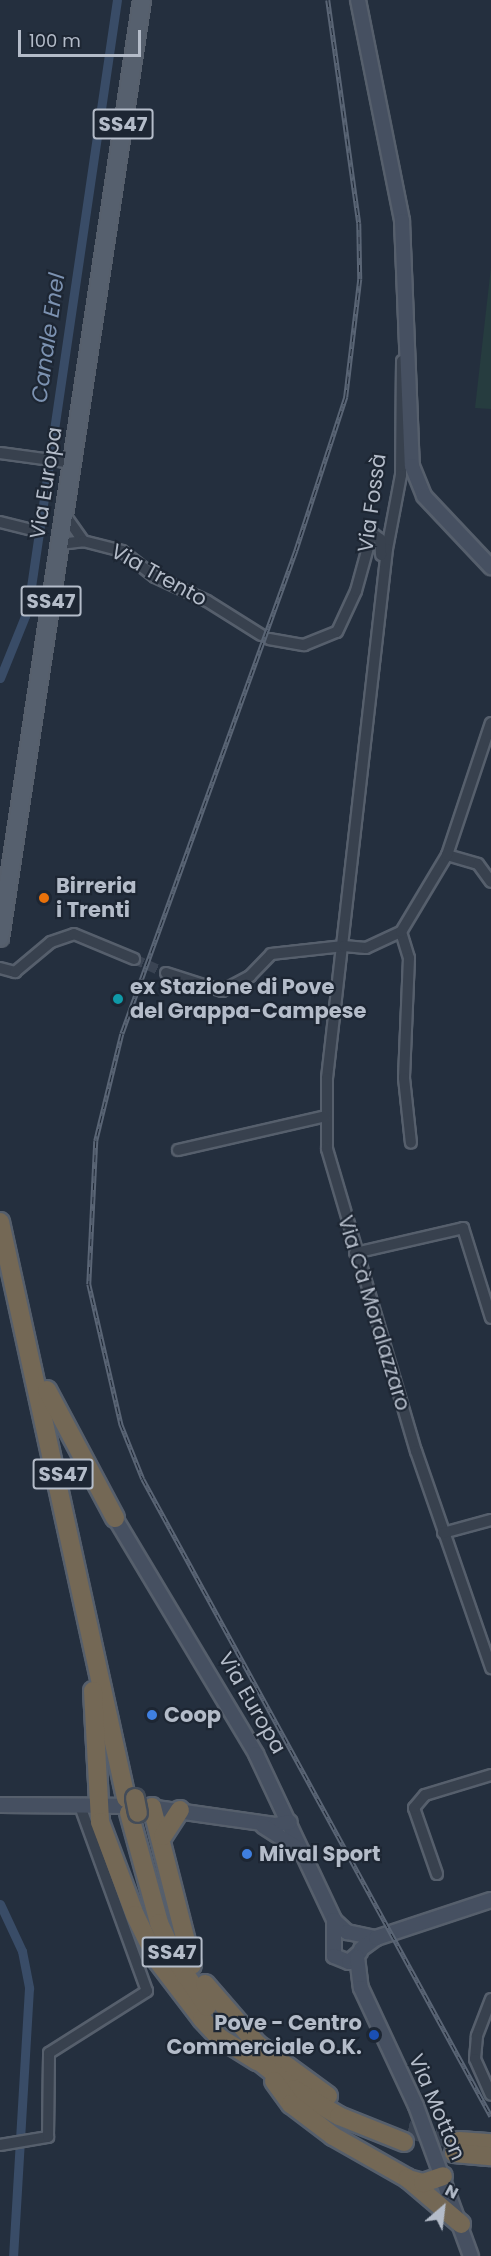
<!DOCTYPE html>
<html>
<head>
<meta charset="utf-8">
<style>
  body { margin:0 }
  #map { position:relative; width:491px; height:2256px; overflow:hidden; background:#242f3e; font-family:Poppins,sans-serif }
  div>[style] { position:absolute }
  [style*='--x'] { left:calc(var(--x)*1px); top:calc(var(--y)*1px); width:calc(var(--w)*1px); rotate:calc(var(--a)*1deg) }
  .green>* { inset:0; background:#263c3f }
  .canal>* { height:9px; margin:-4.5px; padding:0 4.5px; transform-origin:4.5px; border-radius:4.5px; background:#394c67 }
  .street-tunnel>* { height:10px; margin-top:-5px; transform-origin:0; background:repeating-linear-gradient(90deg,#3a4453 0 10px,transparent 0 15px) }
  .highway-tunnel>* { height:18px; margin-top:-9px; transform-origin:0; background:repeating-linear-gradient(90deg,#3a4453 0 18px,transparent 0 27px) }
  .roads { filter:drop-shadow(2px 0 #565f6c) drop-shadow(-2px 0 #565f6c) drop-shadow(0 2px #565f6c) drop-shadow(0 -2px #565f6c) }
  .street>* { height:10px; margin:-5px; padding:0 5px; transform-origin:5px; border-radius:5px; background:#38414e }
  .secondary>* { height:14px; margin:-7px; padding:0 7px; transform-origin:7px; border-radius:7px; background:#465061 }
  .primary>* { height:16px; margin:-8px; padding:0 8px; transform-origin:8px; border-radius:8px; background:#56606e }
  .highway>* { height:18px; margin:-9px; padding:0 9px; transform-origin:9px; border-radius:9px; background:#746855 }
  .rail>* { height:4.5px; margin-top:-2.25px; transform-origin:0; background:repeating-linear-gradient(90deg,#1d2633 0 7px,#5a6575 0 14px); box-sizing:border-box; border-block:2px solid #5a6575 }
  .bridges { filter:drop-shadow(2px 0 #434c59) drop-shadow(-2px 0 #434c59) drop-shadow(0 2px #434c59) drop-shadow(0 -2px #434c59) }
  .highway-bridge>* { height:18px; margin:-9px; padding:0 9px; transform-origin:9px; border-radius:9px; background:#746855 }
  .dots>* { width:16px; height:16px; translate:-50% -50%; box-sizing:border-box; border:3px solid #1d2633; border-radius:50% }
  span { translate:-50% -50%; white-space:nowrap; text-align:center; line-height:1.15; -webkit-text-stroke:4.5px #1d2633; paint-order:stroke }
  .shield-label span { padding:2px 4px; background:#1d2633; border:2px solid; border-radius:4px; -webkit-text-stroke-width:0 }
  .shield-label { font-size:20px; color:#b4bcc9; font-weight:700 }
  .street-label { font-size:21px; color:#b4bcc9 }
  .poi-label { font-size:21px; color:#b4bcc9; font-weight:700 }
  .left { translate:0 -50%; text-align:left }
  .right { translate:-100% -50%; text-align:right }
  .water-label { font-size:22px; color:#7c92b1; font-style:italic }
  .north { position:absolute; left:413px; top:2178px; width:60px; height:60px; -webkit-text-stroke:4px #1d2633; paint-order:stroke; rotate:28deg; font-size:16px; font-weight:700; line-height:24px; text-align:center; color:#b4bcc9 }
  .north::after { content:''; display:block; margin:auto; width:21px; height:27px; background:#b4bcc9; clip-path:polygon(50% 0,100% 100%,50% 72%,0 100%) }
  .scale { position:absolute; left:18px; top:30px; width:123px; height:27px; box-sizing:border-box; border:3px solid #b4bcc9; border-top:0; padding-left:8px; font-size:18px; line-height:21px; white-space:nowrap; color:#b4bcc9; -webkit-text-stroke:4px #1d2633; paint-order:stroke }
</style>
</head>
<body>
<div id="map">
  <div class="green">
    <i style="clip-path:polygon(491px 267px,491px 409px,475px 408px)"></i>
  </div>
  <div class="canal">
    <i style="--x:0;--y:678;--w:67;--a:-68"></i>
    <i style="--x:25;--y:616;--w:30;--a:-78"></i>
    <i style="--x:31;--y:587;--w:593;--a:-81.67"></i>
    <i style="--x:0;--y:1904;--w:52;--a:64.9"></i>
    <i style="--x:22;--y:1951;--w:38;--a:79"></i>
    <i style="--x:29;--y:1988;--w:268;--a:93.4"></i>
  </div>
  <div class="street-tunnel">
    <i style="--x:134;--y:959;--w:35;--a:24"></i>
  </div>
  <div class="highway-tunnel">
    <i style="--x:408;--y:2130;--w:52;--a:12.2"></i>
  </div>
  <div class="roads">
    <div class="street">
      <i style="--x:402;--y:361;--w:114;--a:90.5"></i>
      <i style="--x:401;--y:475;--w:75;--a:100.7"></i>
      <i style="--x:387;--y:549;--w:532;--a:96.47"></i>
      <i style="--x:327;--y:1078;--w:71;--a:90"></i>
      <i style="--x:327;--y:1149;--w:315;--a:73.6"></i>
      <i style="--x:416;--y:1451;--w:230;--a:70.9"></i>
      <i style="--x:0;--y:453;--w:74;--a:7.8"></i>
      <i style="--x:65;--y:515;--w:32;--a:55"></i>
      <i style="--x:0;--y:522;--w:30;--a:14"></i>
      <i style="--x:60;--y:544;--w:23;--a:-7"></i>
      <i style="--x:83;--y:541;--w:40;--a:14.4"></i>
      <i style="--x:122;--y:551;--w:42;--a:38.2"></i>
      <i style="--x:155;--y:577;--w:57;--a:24.8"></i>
      <i style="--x:207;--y:601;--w:64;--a:32.2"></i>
      <i style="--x:269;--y:639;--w:36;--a:10"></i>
      <i style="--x:304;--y:645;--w:35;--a:-22"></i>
      <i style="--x:337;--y:632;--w:45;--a:-65.1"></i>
      <i style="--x:356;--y:591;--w:60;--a:-74.6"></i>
      <i style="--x:372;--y:533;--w:10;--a:37"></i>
      <i style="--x:380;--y:539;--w:16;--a:86"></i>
      <i style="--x:447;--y:855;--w:32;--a:16"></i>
      <i style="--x:478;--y:864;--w:22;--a:54"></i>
      <i style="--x:401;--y:932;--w:27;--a:73"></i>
      <i style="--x:409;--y:958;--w:120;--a:92.4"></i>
      <i style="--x:404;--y:1078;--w:65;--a:83.9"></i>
      <i style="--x:0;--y:968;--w:16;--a:15"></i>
      <i style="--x:15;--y:972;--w:47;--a:-39.8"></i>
      <i style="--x:51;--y:942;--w:24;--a:-19"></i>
      <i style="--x:74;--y:934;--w:65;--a:22.6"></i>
      <i style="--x:166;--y:973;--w:59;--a:17.8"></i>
      <i style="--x:222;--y:991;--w:32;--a:-28"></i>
      <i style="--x:250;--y:976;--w:30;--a:-46"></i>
      <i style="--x:271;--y:954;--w:73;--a:-6.3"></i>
      <i style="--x:344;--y:946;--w:22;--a:5"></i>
      <i style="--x:366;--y:948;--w:38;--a:-25"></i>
      <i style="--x:401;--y:932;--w:90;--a:-59.1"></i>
      <i style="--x:447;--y:855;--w:139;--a:-71.6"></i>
      <i style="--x:178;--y:1150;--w:152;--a:-12.9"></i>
      <i style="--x:355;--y:1253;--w:111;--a:-13"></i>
      <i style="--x:463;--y:1228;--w:94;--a:72.7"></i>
      <i style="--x:443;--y:1533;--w:50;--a:-15.2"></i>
      <i style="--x:437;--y:1874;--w:70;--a:-109.2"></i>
      <i style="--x:414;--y:1808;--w:17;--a:-50"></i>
      <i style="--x:425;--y:1795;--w:69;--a:-16.9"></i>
      <i style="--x:491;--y:1999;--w:40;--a:111"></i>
      <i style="--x:477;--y:2036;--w:23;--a:95"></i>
      <i style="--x:475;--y:2059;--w:39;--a:66"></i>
      <i style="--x:0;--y:2145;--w:49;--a:-9.5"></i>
      <i style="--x:48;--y:2137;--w:84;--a:-89.3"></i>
      <i style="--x:49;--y:2053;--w:116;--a:-32.3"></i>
      <i style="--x:147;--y:1991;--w:197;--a:-109.9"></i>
    </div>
    <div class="secondary">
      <i style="--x:358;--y:0;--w:225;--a:78.7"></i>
      <i style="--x:402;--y:221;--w:245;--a:87.7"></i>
      <i style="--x:412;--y:466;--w:32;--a:68"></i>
      <i style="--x:424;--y:496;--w:98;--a:46.7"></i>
      <i style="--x:115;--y:1518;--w:275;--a:59.1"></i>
      <i style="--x:256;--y:1754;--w:183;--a:64.8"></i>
      <i style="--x:334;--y:1920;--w:18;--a:43"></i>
      <i style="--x:347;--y:1932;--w:30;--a:12"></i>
      <i style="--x:0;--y:1805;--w:142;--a:0.4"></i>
      <i style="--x:142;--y:1806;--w:134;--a:8.1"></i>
      <i style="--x:275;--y:1825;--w:15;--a:-11"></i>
      <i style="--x:263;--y:1826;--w:46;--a:32.7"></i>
      <i style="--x:334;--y:1920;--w:36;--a:90"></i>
      <i style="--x:334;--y:1956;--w:16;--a:22"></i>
      <i style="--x:349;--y:1962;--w:15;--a:-42"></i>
      <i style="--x:361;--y:1949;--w:19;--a:-36"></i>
      <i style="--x:376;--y:1938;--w:121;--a:-18.3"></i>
      <i style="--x:357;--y:1957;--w:31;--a:83"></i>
      <i style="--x:361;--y:1988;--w:130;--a:65"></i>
      <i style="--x:416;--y:2106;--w:160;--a:69.9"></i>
    </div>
    <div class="primary">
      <i style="--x:0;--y:938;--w:949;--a:-81.39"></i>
    </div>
    <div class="highway">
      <i style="--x:0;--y:1222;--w:590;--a:77.66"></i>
      <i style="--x:47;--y:1390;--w:145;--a:62"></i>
      <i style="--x:93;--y:1691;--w:131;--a:86.9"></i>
      <i style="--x:100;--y:1822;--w:99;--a:69.4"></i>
      <i style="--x:135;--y:1915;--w:50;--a:63.9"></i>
      <i style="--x:157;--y:1960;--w:74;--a:52.7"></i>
      <i style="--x:202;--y:2019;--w:26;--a:47"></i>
      <i style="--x:220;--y:2038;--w:44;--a:31.9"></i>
      <i style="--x:152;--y:1807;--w:163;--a:75.8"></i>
      <i style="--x:129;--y:1813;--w:114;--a:74.7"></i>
      <i style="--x:159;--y:1923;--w:41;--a:65.3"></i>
      <i style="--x:176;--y:1960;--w:56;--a:56.6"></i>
      <i style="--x:163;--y:1836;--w:31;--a:-57"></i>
      <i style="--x:205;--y:1984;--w:79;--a:49.1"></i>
      <i style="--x:257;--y:2044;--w:88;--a:36.2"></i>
      <i style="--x:250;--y:2054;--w:56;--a:38.5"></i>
      <i style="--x:294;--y:2089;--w:52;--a:31"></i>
      <i style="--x:339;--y:2116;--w:70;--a:21.8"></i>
      <i style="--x:274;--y:2081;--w:29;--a:54"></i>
      <i style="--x:291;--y:2104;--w:53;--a:37.3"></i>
      <i style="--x:333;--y:2136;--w:85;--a:29.6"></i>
      <i style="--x:407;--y:2178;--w:71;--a:40.4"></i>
      <i style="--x:459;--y:2141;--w:32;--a:4"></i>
      <i style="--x:454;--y:2153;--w:37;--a:5"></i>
      <i style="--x:408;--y:2179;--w:16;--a:15"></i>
      <i style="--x:423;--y:2183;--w:21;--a:-19"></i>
    </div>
  </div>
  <div class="rail">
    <i style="--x:328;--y:0;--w:225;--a:82.1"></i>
    <i style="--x:359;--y:223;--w:56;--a:89"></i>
    <i style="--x:360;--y:279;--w:119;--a:96.8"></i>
    <i style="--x:346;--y:397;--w:162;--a:108"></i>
    <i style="--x:296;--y:551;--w:513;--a:109.81"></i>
    <i style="--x:122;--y:1034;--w:110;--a:103.7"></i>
    <i style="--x:96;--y:1141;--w:143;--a:92.8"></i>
    <i style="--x:89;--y:1284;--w:144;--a:77.1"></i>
    <i style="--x:121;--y:1424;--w:59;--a:68.2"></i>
    <i style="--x:143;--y:1479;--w:726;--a:61.35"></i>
  </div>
  <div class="bridges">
    <div class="highway-bridge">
      <i style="--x:135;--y:1798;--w:15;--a:79"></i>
    </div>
  </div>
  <div class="dots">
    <i style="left:44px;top:898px;background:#e8710a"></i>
    <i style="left:118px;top:999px;background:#0f9aa8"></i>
    <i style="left:152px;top:1715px;background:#3f7fe0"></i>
    <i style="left:247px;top:1854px;background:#3f7fe0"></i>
    <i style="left:374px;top:2035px;background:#1a4fb4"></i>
  </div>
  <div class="shield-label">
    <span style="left:123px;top:124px">SS47</span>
    <span style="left:51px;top:601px">SS47</span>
    <span style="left:63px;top:1474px">SS47</span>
    <span style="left:172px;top:1952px">SS47</span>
  </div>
  <div class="street-label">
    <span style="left:46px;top:483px;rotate:-81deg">Via Europa</span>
    <span style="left:372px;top:503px;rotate:-82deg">Via Fossà</span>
    <span style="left:159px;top:575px;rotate:29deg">Via Trento</span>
    <span style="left:374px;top:1313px;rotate:73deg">Via Cà Moralazzaro</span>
    <span style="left:252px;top:1703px;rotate:60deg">Via Europa</span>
    <span style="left:437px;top:2107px;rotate:67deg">Via Motton</span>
  </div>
  <div class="poi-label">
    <span class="left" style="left:56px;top:898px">Birreria<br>i Trenti</span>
    <span class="left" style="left:130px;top:999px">ex Stazione di Pove<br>del Grappa-Campese</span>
    <span class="left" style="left:164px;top:1715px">Coop</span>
    <span class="left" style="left:259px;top:1854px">Mival Sport</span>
    <span class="right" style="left:362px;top:2035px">Pove - Centro<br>Commerciale O.K.</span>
  </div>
  <div class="water-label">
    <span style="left:48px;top:338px;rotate:-82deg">Canale Enel</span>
  </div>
  <div class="north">N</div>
  <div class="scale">100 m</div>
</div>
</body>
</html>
